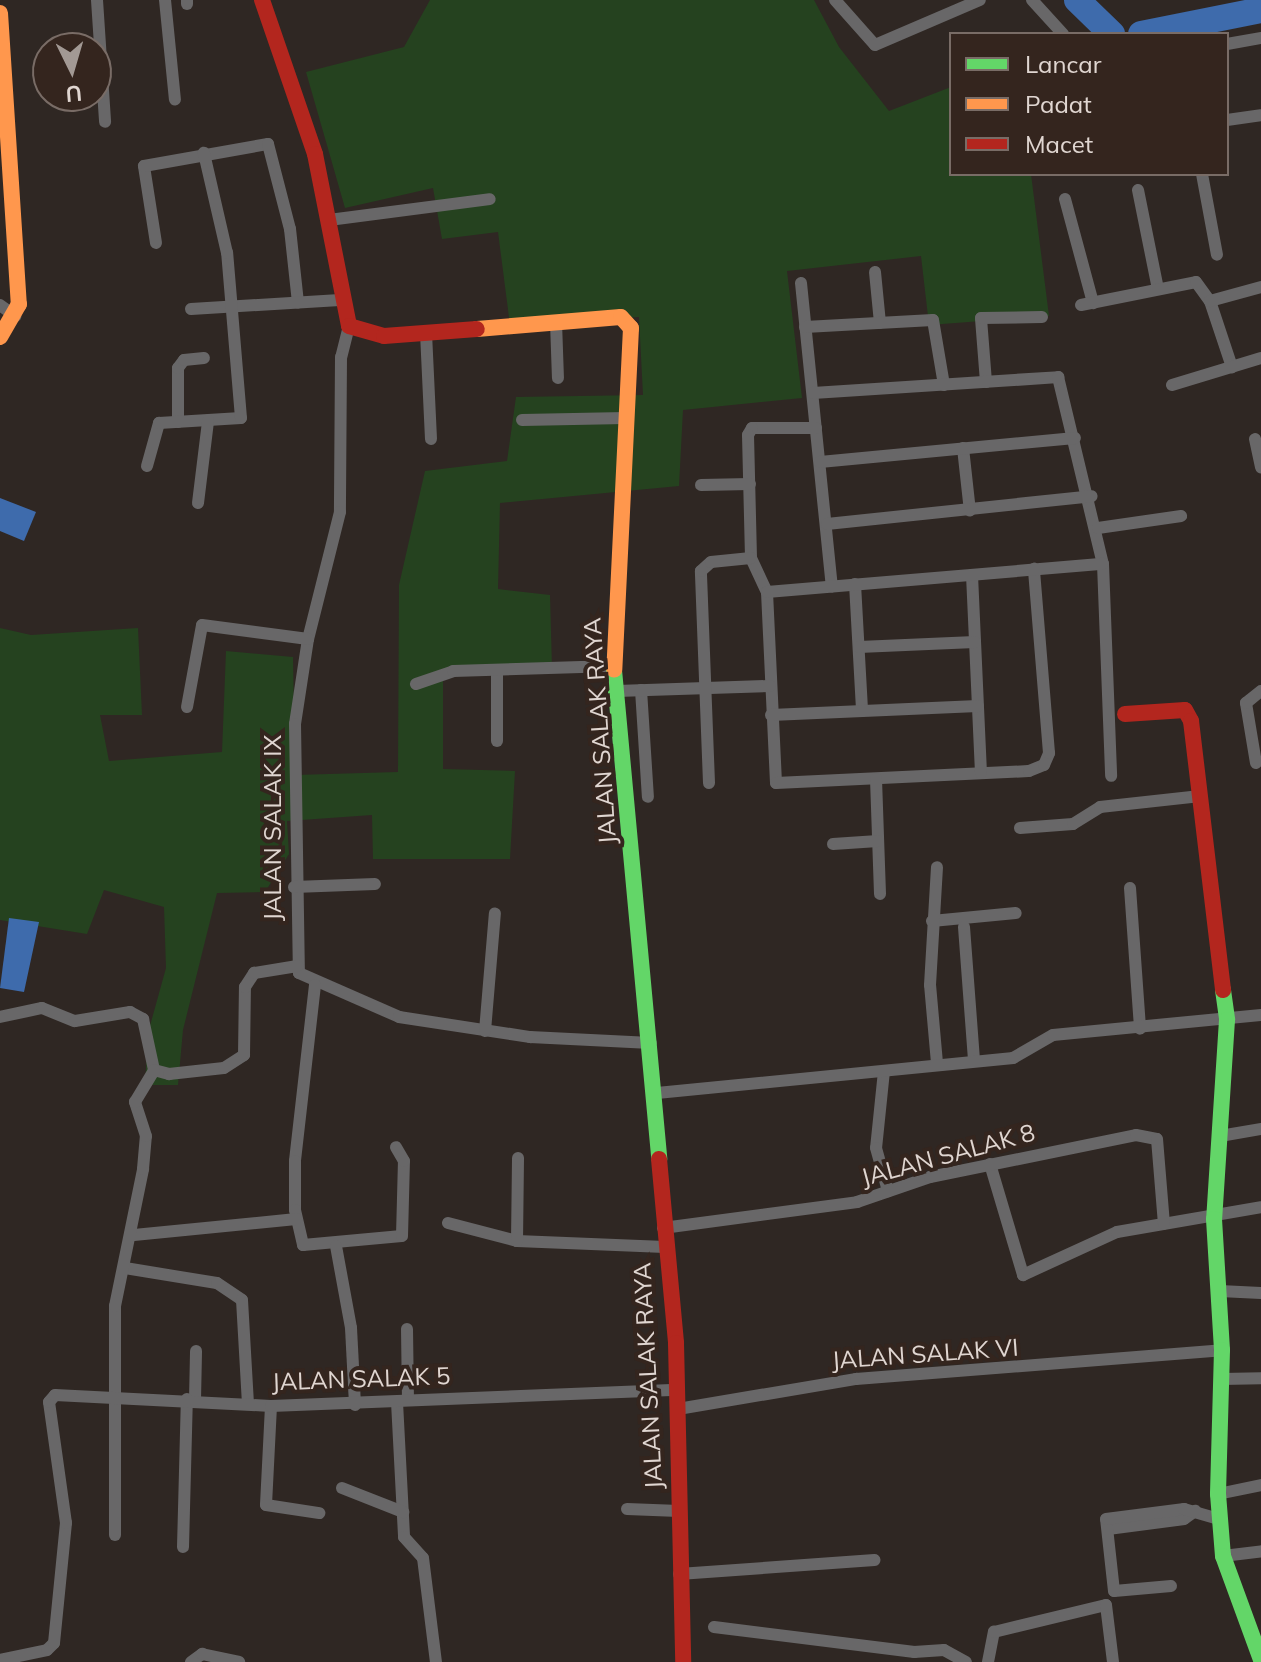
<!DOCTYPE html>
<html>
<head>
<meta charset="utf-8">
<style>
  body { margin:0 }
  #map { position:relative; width:1261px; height:1662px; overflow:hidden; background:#2f2723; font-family:Mulish,sans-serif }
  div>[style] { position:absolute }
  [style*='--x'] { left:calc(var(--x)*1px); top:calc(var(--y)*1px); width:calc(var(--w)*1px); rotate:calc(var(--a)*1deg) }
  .green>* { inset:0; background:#25421f }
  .water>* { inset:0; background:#3e6bac }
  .river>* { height:26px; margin:-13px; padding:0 13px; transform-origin:13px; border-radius:13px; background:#3e6bac }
  .street>* { height:12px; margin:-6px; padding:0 6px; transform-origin:6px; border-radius:6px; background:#686768 }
  .fast>* { height:16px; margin:-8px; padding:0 8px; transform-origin:8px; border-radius:8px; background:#63d668 }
  .slow>* { height:16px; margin:-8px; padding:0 8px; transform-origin:8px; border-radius:8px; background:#ff974d }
  .jam>* { height:16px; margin:-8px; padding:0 8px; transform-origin:8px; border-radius:8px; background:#b3261e }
  span { translate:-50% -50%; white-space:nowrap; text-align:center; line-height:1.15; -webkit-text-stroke:8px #34251e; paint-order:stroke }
  .street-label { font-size:24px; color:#e0d6d1 }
  .legend { position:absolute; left:949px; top:32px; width:280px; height:144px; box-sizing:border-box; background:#34251e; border:2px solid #796c66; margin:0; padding:10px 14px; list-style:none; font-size:24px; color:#e0d6d1 }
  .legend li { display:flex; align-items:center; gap:16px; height:40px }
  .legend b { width:40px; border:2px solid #796c66 }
  .north { position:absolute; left:32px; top:32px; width:80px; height:80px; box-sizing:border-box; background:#34251e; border:2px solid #796c66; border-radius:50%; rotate:175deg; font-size:22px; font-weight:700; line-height:32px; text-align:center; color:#e0d6d1 }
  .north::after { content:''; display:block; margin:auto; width:28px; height:36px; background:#a29994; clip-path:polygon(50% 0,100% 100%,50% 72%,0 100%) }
</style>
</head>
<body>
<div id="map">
  <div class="green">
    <i style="clip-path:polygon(430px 0,814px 0,839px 47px,889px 111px,951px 87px,951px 174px,1031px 174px,1049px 316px,929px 325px,921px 256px,787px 271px,802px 398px,683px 410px,679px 486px,500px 503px,498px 589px,550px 595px,552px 668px,443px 671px,443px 769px,515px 771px,510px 859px,373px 859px,372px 815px,287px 821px,289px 854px,265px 892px,217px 893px,183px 1030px,178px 1085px,145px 1085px,148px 1033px,166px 968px,164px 907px,104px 890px,87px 934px,0 920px,0 628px,31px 635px,138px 628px,142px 715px,100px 715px,109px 761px,222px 752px,226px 651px,293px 657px,295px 775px,398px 772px,399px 585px,425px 471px,507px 461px,516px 397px,643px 395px,639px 317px,510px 325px,498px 232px,442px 239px,433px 188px,345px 208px,306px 72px,404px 47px)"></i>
  </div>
  <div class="water">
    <i style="clip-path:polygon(0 498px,36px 512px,24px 541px,0 531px)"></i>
    <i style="clip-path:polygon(9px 918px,39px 922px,24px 992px,0 988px)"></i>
  </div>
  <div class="river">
    <i style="--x:1077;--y:0;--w:49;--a:44.2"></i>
    <i style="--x:1141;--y:34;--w:122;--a:-11.3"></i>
  </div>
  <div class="street">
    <i style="--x:97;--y:0;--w:122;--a:86.2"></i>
    <i style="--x:165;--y:0;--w:100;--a:84.3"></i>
    <i style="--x:187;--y:0;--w:4;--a:90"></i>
    <i style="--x:835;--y:0;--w:60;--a:48.4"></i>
    <i style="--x:875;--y:45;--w:114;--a:-23.2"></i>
    <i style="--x:1032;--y:0;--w:46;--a:47.6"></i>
    <i style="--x:1227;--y:44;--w:35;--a:-10"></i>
    <i style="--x:1227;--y:120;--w:34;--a:-8"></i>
    <i style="--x:1202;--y:174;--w:82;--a:79.5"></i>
    <i style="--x:1138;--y:190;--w:101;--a:78.6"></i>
    <i style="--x:1065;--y:199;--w:108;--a:74.9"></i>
    <i style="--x:329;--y:220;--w:162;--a:-7.4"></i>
    <i style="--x:156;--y:243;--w:78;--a:-98.9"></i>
    <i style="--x:144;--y:166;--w:126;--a:-10.1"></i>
    <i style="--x:268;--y:144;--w:88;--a:75.5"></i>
    <i style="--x:290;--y:229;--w:74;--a:83.8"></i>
    <i style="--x:875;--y:272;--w:51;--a:84.4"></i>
    <i style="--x:801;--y:283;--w:305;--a:84.2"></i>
    <i style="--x:1210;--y:301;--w:70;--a:71.6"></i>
    <i style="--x:0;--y:305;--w:19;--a:36"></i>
    <i style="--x:1081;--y:305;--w:117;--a:-11.3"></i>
    <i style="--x:1196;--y:282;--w:24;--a:54"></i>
    <i style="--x:1210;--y:301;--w:53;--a:-15.4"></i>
    <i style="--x:191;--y:309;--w:149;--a:-3.5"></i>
    <i style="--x:556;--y:322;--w:56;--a:88"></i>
    <i style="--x:349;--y:326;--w:32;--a:104"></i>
    <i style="--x:341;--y:357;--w:155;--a:90.4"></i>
    <i style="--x:340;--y:512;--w:131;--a:104.1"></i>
    <i style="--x:308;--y:639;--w:86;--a:98.7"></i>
    <i style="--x:295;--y:724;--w:249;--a:89.1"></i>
    <i style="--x:299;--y:973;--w:109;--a:23.7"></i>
    <i style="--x:399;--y:1017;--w:133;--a:8.7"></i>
    <i style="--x:530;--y:1037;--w:121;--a:2.8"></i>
    <i style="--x:805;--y:327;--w:128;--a:-3.1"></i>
    <i style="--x:933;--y:320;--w:66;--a:80.4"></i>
    <i style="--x:426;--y:333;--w:106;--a:87.3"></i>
    <i style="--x:986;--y:382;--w:64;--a:-94.5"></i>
    <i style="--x:981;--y:318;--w:61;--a:-0.9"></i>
    <i style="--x:1172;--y:385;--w:93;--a:-16.9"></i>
    <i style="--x:813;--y:393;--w:246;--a:-3.7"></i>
    <i style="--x:1058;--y:377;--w:192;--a:76.5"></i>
    <i style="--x:1103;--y:564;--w:212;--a:87.8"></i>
    <i style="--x:522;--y:420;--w:103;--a:-1.1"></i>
    <i style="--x:178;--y:422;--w:54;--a:-90"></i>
    <i style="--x:178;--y:368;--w:10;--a:-53"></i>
    <i style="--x:184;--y:360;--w:20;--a:-6"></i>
    <i style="--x:816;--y:428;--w:64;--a:180"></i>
    <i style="--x:752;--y:428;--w:8;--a:120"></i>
    <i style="--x:748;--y:435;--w:123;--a:88.6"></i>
    <i style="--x:751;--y:558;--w:38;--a:65"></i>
    <i style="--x:767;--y:592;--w:191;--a:87.3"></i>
    <i style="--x:776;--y:783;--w:253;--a:-2.7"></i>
    <i style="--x:1029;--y:771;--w:16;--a:-22"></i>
    <i style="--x:1044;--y:765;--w:13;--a:-67"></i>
    <i style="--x:1049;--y:753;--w:185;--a:-94.7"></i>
    <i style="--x:1255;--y:439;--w:29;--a:78"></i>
    <i style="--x:963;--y:448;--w:63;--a:83.7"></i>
    <i style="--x:820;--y:462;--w:256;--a:-5.4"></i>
    <i style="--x:147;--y:466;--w:45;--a:-74.4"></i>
    <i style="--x:159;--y:423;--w:82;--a:-3.5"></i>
    <i style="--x:241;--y:418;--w:166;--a:-94.8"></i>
    <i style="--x:227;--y:253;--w:103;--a:-103"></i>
    <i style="--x:701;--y:485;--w:49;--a:-1.2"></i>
    <i style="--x:198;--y:503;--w:83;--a:-83"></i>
    <i style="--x:827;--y:524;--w:266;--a:-6"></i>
    <i style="--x:1098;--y:528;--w:84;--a:-8.2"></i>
    <i style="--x:972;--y:575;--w:198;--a:87.4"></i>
    <i style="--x:855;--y:584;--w:127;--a:86.8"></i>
    <i style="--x:767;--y:592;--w:337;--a:-4.8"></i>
    <i style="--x:859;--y:647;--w:116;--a:-2.5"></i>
    <i style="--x:497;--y:670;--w:71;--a:90"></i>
    <i style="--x:416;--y:684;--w:39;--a:-19"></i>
    <i style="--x:453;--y:671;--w:161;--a:-1.8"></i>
    <i style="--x:641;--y:690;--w:107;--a:86.3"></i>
    <i style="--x:617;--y:691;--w:153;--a:-1.9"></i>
    <i style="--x:187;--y:707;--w:83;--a:-79.6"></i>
    <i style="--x:202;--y:625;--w:107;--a:7.5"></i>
    <i style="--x:771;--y:715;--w:207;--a:-2.5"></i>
    <i style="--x:1256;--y:763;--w:61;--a:-99.5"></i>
    <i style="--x:1246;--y:703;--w:19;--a:-39"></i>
    <i style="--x:876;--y:779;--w:115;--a:88"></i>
    <i style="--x:709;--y:783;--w:212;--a:-92.2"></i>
    <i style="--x:701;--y:571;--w:13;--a:-42"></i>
    <i style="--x:711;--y:562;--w:40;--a:-5.7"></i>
    <i style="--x:1020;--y:828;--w:53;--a:-4.3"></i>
    <i style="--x:1073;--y:824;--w:32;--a:-32"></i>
    <i style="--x:1100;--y:807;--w:101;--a:-6.3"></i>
    <i style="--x:833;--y:844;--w:45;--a:-3.8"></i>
    <i style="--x:294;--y:887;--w:81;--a:-2.1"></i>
    <i style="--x:1130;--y:888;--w:141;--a:85.9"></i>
    <i style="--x:932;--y:921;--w:84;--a:-5.4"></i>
    <i style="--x:964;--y:927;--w:132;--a:85.7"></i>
    <i style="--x:315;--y:985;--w:177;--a:96.5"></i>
    <i style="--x:295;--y:1161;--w:49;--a:90"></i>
    <i style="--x:295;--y:1210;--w:36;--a:77"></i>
    <i style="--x:303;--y:1245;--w:99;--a:-5.2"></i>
    <i style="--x:402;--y:1236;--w:75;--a:-88.5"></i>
    <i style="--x:404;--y:1161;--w:16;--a:-120"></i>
    <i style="--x:0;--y:1017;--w:43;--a:-12.1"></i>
    <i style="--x:42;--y:1008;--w:35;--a:22"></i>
    <i style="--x:75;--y:1021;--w:56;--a:-9.3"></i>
    <i style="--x:130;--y:1012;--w:15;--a:28"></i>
    <i style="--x:143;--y:1019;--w:52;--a:77.8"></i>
    <i style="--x:154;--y:1070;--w:16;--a:15"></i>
    <i style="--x:169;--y:1074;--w:55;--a:-6.2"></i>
    <i style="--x:224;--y:1068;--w:24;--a:-33"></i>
    <i style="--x:244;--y:1055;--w:68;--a:-89.2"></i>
    <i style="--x:245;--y:987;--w:17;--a:-57"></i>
    <i style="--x:254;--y:973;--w:44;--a:-9.2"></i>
    <i style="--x:485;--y:1031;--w:118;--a:-85.2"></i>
    <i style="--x:937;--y:1063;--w:78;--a:-95.1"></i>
    <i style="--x:930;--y:985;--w:118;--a:-86.6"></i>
    <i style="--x:884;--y:1071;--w:77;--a:95.9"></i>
    <i style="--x:876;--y:1148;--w:45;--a:74.4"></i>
    <i style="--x:657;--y:1093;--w:358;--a:-5.6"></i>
    <i style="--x:1013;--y:1058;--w:46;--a:-29.9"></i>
    <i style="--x:1053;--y:1035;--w:209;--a:-5.5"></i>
    <i style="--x:1220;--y:1136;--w:42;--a:-9.7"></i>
    <i style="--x:990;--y:1164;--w:116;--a:73.4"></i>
    <i style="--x:1023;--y:1275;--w:103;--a:-24.6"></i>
    <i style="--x:1117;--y:1232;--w:146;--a:-9.8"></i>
    <i style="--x:448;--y:1223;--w:71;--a:14.6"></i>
    <i style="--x:517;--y:1241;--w:148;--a:2.3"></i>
    <i style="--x:663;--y:1228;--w:196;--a:-7.6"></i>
    <i style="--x:857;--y:1202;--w:77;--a:-18.9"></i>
    <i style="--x:930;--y:1177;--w:210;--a:-11.5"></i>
    <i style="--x:1136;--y:1135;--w:21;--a:11"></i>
    <i style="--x:1157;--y:1139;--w:85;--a:85.3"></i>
    <i style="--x:134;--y:1235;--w:163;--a:-5.6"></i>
    <i style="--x:517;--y:1241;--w:83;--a:-89.3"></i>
    <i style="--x:336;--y:1246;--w:83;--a:79.6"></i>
    <i style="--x:351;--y:1328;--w:77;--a:87"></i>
    <i style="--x:125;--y:1268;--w:93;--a:9.3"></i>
    <i style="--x:217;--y:1283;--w:30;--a:34"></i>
    <i style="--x:242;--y:1300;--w:104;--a:86.7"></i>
    <i style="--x:1220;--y:1291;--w:41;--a:2.8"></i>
    <i style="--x:407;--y:1329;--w:71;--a:89.2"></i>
    <i style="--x:1222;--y:1379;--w:39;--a:-1"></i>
    <i style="--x:195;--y:1400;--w:49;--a:-88.8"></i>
    <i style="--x:397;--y:1402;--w:135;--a:87"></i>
    <i style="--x:404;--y:1537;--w:28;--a:48"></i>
    <i style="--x:423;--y:1558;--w:105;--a:82.9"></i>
    <i style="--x:271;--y:1406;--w:99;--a:92.9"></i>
    <i style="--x:266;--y:1505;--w:54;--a:8.6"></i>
    <i style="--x:678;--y:1409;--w:181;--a:-9.6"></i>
    <i style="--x:856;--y:1379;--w:367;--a:-4.5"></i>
    <i style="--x:342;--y:1488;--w:66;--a:21.5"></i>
    <i style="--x:1218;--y:1494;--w:44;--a:-11.8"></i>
    <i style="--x:627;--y:1509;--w:52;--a:2.2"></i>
    <i style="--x:1108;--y:1529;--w:77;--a:-7.5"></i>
    <i style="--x:1184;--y:1519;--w:14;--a:-36"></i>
    <i style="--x:115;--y:1535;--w:229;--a:-90"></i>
    <i style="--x:115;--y:1306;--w:140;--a:-78.4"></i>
    <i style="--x:143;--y:1169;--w:33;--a:-85"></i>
    <i style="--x:146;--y:1136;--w:36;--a:-108"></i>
    <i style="--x:135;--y:1102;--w:37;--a:-59"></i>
    <i style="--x:183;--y:1547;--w:148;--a:-88.5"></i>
    <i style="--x:1223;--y:1556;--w:38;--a:-7"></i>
    <i style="--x:679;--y:1574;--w:196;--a:-4.1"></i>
    <i style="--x:1171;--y:1586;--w:57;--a:175"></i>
    <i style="--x:1114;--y:1591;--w:72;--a:-96.3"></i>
    <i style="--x:1106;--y:1519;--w:79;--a:-7.3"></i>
    <i style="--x:1184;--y:1509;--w:37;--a:16"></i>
    <i style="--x:714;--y:1627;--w:202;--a:7.1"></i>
    <i style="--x:914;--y:1652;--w:30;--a:-4"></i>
    <i style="--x:944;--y:1650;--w:25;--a:29"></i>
    <i style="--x:0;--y:1660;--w:48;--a:-12"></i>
    <i style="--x:47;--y:1650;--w:10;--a:-45"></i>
    <i style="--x:54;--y:1643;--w:121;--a:-84.3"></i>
    <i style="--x:66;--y:1523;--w:122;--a:-98"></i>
    <i style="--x:49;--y:1402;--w:9;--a:-49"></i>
    <i style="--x:55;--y:1395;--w:216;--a:2.9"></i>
    <i style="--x:271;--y:1406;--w:407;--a:-2.3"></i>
    <i style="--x:191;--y:1662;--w:14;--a:-36"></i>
    <i style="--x:202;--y:1654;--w:38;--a:12"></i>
    <i style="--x:988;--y:1662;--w:31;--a:-79"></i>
    <i style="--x:994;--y:1632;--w:115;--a:-13.6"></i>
    <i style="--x:1106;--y:1605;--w:57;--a:83"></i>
  </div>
  <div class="fast">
    <i style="--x:614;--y:670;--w:491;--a:84.7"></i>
    <i style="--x:1223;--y:990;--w:30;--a:82"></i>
    <i style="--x:1227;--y:1020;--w:199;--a:93.7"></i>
    <i style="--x:1214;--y:1219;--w:131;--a:86.5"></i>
    <i style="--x:1222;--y:1350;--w:144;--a:91.6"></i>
    <i style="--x:1218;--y:1494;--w:62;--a:85.4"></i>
    <i style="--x:1223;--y:1556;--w:111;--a:69.9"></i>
  </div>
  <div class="slow">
    <i style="--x:0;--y:13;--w:292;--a:86.3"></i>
    <i style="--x:19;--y:304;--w:38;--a:120"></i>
    <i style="--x:477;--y:329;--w:144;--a:-4.8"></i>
    <i style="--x:621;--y:317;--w:15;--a:48"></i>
    <i style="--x:631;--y:328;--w:342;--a:92.8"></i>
  </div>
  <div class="jam">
    <i style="--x:262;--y:0;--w:163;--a:71"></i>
    <i style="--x:315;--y:154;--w:175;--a:78.8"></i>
    <i style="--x:349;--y:326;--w:36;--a:16"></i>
    <i style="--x:384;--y:336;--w:93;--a:-4.3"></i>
    <i style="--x:1125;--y:714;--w:60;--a:-3.8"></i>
    <i style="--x:1185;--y:710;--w:13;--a:61"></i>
    <i style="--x:1191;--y:721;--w:271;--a:83.2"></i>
    <i style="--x:659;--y:1159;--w:185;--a:84.7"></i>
    <i style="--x:676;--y:1343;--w:319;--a:88.7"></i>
  </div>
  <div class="street-label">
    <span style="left:600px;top:731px;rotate:-94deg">JALAN SALAK RAYA</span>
    <span style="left:273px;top:828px;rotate:-90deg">JALAN SALAK IX</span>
    <span style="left:948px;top:1155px;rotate:-15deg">JALAN SALAK 8</span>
    <span style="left:925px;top:1354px;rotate:-4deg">JALAN SALAK VI</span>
    <span style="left:648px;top:1376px;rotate:-93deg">JALAN SALAK RAYA</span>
    <span style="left:361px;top:1379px;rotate:-2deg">JALAN SALAK 5</span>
  </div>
  <ul class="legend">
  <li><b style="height:10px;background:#63d668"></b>Lancar</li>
  <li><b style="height:10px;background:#ff974d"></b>Padat</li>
  <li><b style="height:10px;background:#b3261e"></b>Macet</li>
  </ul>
  <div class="north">U</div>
</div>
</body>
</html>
